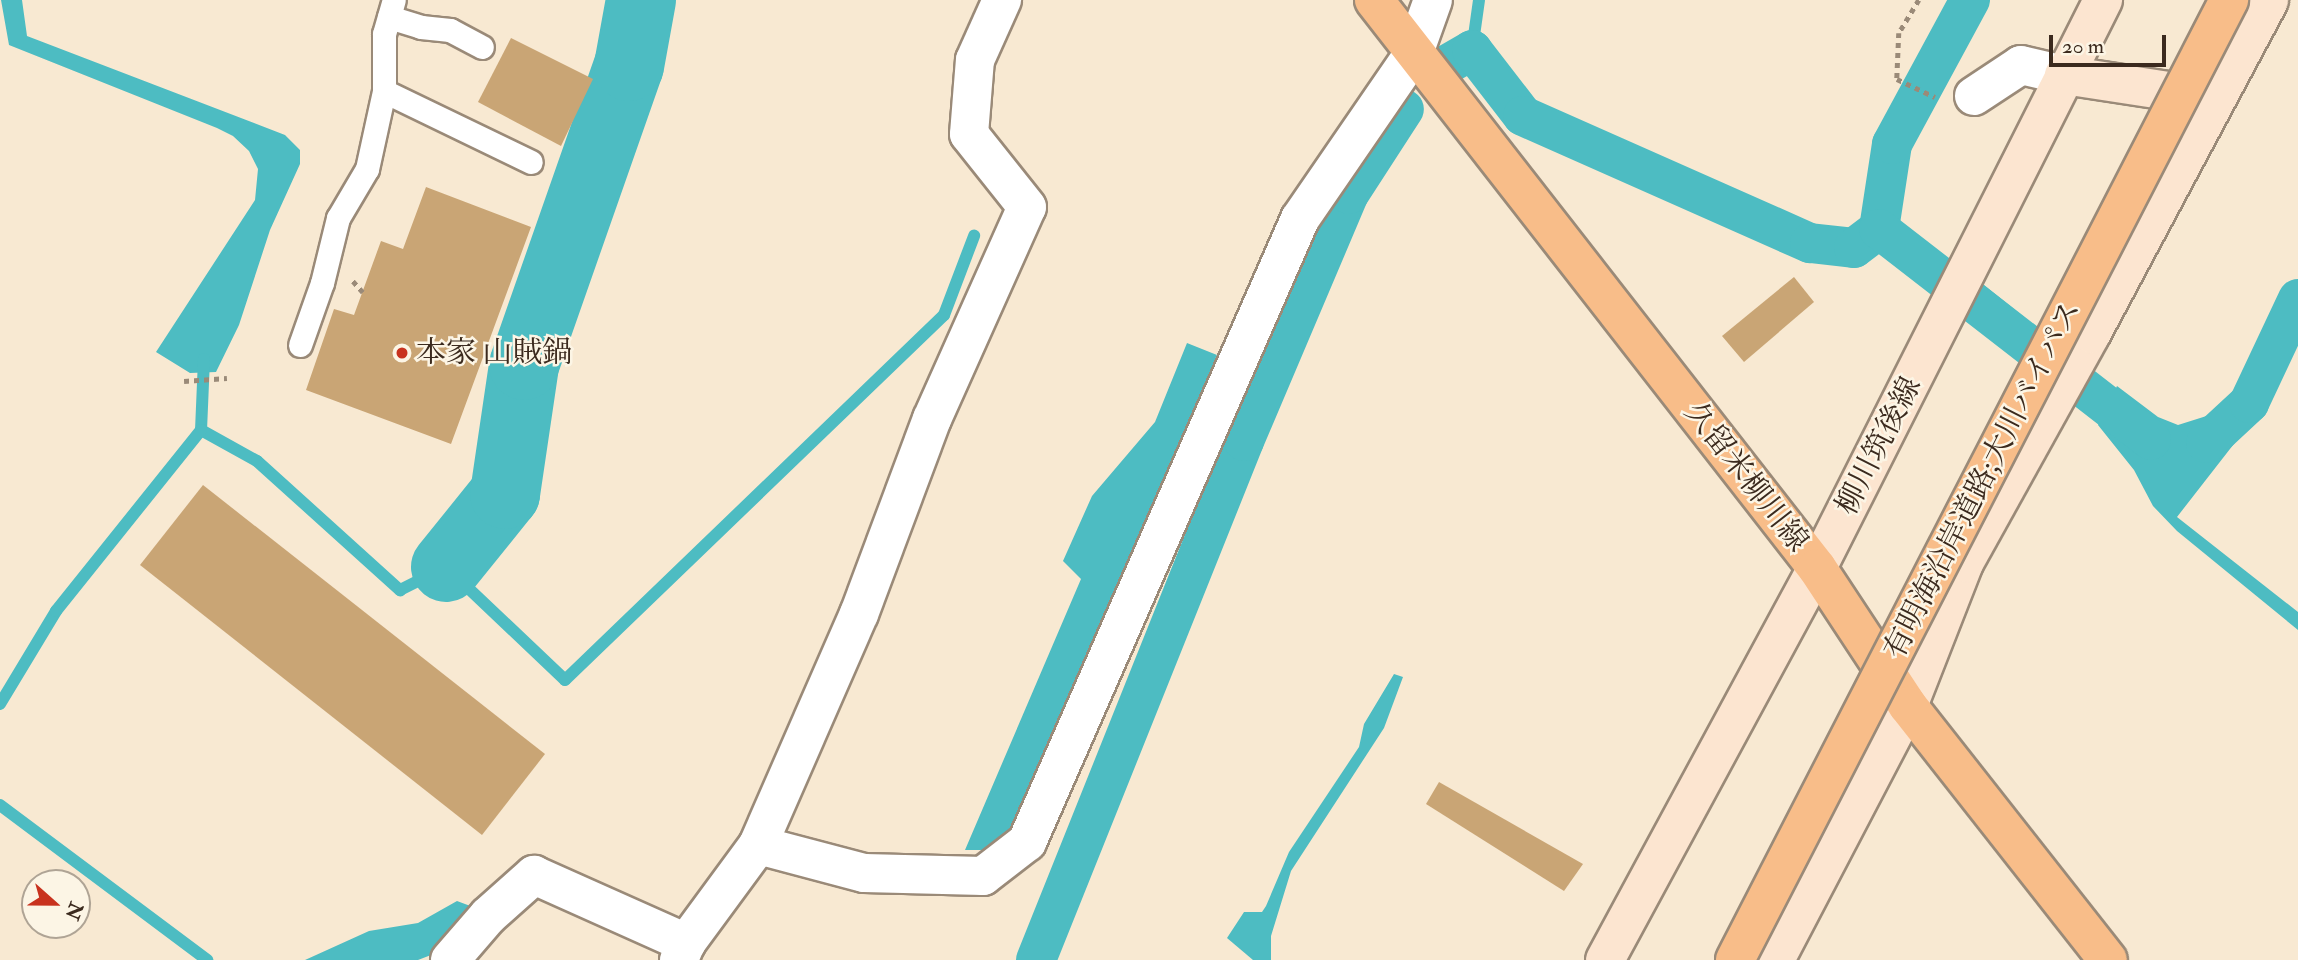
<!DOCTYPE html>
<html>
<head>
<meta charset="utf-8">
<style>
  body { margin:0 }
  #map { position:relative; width:2298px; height:960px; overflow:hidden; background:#f8e9d2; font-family:"IM FELL Double Pica","Noto Serif JP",serif }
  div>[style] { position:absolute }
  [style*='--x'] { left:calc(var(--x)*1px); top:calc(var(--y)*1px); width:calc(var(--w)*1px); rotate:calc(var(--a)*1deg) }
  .water>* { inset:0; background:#4dbcc2 }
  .stream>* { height:12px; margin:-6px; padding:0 6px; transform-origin:6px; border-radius:6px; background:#4dbcc2 }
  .canal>* { height:40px; margin:-20px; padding:0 20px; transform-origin:20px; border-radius:20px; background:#4dbcc2 }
  .river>* { height:70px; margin:-35px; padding:0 35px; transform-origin:35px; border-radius:35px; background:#4dbcc2 }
  .building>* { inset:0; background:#c9a575 }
  .path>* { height:4.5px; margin-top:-2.25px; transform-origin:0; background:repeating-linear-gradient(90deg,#9a8a78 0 5px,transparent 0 10px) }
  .roads { filter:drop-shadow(2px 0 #9a8a78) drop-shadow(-2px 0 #9a8a78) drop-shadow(0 2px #9a8a78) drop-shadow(0 -2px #9a8a78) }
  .service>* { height:23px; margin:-11.5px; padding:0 11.5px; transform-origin:11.5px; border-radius:11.5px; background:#fff }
  .minor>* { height:38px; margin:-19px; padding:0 19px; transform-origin:19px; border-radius:19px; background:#fff }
  .secondary>* { height:38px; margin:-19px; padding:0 19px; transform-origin:19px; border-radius:19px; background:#fce5d0 }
  .primary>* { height:38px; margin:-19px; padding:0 19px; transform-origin:19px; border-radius:19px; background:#f8bd89 }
  .bridges { filter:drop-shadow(2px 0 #9a8a78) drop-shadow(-2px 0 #9a8a78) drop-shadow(0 2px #9a8a78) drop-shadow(0 -2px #9a8a78) }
  .motorway-bridge>* { height:38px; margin:-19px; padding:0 19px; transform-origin:19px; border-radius:19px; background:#f8bd89 }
  .dots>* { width:19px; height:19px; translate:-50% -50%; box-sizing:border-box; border:4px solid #fcf5e5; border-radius:50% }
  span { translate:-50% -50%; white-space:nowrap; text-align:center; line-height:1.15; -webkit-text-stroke:5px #fcf5e5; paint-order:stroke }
  .poi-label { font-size:30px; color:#3b2a1e }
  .left { translate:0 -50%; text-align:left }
  .street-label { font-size:30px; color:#3b2a1e }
  .north { position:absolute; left:21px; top:869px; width:70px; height:70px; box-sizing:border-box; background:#fcf5e5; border:2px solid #afa495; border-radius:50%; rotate:111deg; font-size:19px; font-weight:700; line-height:28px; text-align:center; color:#3b2a1e }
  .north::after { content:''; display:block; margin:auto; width:24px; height:32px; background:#c8321e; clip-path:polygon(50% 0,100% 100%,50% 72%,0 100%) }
  .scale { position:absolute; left:2049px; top:35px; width:117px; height:32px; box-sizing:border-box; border:4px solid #3b2a1e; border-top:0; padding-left:9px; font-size:21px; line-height:24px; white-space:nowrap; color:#3b2a1e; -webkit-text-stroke:5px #fcf5e5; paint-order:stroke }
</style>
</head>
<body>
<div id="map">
  <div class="water">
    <i style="clip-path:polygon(1px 0,22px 0,27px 36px,285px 135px,300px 150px,300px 164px,270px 230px,239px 325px,216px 372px,190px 373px,156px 352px,255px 200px,258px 169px,249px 151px,233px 136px,217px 128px,9px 45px)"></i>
    <i style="clip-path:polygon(1984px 285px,2060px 346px,2039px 375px,1965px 320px)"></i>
    <i style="clip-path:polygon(1187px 343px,1217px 355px,1022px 823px,993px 850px,965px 850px,1081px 579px,1063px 561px,1092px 496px,1155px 422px)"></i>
    <i style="clip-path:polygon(2117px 386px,2158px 417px,2178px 425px,2216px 413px,2232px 400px,2258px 413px,2177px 517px,2298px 612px,2298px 630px,2177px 531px,2153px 506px,2134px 470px,2098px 425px)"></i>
    <i style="clip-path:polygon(1394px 674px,1403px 677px,1384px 728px,1291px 871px,1271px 936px,1271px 960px,1253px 960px,1227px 938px,1244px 912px,1262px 912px,1266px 906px,1289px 852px,1359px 747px,1364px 724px)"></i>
    <i style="clip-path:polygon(457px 901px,473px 907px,431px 955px,418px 960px,305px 960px,369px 931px,418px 923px)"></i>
  </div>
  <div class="stream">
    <i style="--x:1472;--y:50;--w:50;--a:-82"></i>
    <i style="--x:204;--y:359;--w:71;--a:92.4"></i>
    <i style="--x:201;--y:430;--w:64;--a:29"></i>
    <i style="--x:257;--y:461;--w:193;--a:42.1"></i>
    <i style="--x:400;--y:590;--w:51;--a:-26.6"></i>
    <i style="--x:446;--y:567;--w:164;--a:43.5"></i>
    <i style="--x:565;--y:680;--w:526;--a:-43.92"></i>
    <i style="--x:944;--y:315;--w:85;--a:-69.2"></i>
    <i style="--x:0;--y:704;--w:109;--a:-58.9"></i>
    <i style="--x:56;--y:611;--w:232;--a:-51.3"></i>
    <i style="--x:0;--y:805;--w:259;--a:36.8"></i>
  </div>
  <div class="canal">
    <i style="--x:1448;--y:64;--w:28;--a:-30"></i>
    <i style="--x:1472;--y:50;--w:83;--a:52.3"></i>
    <i style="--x:1523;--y:116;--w:314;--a:23.9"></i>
    <i style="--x:1810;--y:243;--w:44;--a:6.5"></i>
    <i style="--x:1854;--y:248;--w:31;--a:-37"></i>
    <i style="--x:1879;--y:229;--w:86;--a:-81.3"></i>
    <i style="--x:1892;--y:144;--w:164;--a:-61.6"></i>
    <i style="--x:1879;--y:229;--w:344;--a:37.8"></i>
    <i style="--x:2206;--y:443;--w:59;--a:-42.9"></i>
    <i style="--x:2249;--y:403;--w:115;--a:-64.8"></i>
    <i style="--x:1036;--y:960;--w:559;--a:-68.16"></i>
    <i style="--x:1244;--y:441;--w:268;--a:-67"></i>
    <i style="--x:1349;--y:194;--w:101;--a:-57.1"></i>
  </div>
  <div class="river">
    <i style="--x:446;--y:567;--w:94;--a:-51.1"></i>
    <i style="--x:505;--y:494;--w:130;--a:-81.6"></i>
    <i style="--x:524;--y:365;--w:317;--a:-70.7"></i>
    <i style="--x:629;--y:66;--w:67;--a:-79.7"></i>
  </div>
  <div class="building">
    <i style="clip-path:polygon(511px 38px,593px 79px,561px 146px,478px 102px)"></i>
    <i style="clip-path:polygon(426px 187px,531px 227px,451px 444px,306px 390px,334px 309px,354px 315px,381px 241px,403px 249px)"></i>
    <i style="clip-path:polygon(1794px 277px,1814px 302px,1744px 362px,1722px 336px)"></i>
    <i style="clip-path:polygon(203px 485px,545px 754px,482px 835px,140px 565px)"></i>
    <i style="clip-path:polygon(1439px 782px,1583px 864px,1564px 891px,1426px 804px)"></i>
  </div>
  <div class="path">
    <i style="--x:1919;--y:0;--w:39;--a:121"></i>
    <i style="--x:1899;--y:33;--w:46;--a:92.5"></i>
    <i style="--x:1897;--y:79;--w:42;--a:25.3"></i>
    <i style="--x:353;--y:281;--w:15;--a:48"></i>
    <i style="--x:184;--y:381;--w:43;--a:-4"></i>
  </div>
  <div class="roads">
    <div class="service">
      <i style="--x:389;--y:17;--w:34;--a:17"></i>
      <i style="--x:421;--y:27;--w:29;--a:6"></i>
      <i style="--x:450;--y:30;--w:36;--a:28"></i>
      <i style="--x:384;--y:91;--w:163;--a:25.8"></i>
      <i style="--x:300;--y:345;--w:66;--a:-70.5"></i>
      <i style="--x:322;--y:283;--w:67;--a:-76.2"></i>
      <i style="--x:338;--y:218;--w:57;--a:-59.4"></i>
      <i style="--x:367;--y:169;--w:80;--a:-77.7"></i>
      <i style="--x:384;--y:91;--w:57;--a:-90"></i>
      <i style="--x:384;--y:34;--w:35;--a:-74"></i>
    </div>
    <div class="minor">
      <i style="--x:1974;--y:96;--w:56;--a:-33.4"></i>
      <i style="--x:2021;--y:65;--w:44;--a:13.1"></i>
      <i style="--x:758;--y:845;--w:110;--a:14.8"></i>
      <i style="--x:864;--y:873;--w:119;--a:1.4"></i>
      <i style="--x:983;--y:876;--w:56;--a:-37.7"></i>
      <i style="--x:1027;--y:842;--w:680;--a:-66.34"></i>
      <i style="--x:1300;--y:219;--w:201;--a:-55.5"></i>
      <i style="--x:1414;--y:53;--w:56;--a:-70.3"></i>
      <i style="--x:450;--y:960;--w:58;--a:-49.2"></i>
      <i style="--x:488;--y:916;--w:62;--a:-41.7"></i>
      <i style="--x:534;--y:875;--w:167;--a:24.1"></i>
      <i style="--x:679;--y:960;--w:18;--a:-68"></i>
      <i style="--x:686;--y:943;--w:122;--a:-53.7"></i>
      <i style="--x:758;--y:845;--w:252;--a:-66.4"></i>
      <i style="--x:859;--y:614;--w:208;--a:-69.5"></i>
      <i style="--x:932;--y:419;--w:232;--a:-65.9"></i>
      <i style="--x:1027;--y:207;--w:93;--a:-128.5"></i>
      <i style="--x:969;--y:134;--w:74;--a:-85.4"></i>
      <i style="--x:975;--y:60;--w:66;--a:-65.8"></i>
    </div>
    <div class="secondary">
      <i style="--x:2064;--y:75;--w:152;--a:8.7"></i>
      <i style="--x:1605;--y:960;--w:446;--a:-61.6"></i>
      <i style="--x:1817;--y:568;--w:636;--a:-63.27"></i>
      <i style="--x:1775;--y:960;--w:287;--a:-62.4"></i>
      <i style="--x:1908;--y:706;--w:154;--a:-68.6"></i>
      <i style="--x:1964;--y:563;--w:262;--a:-61"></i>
      <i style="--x:2091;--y:334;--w:378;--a:-61.9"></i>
    </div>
    <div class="primary">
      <i style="--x:1374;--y:0;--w:720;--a:52.05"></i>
      <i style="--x:1817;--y:568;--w:165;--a:56.6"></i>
      <i style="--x:1908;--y:706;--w:323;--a:51.8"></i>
    </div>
  </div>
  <div class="bridges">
    <div class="motorway-bridge">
      <i style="--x:1735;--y:960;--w:1080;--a:-62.77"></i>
    </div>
  </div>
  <div class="dots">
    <i style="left:402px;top:353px;background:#c8321e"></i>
  </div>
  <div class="poi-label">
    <span class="left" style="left:416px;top:353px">本家 山賊鍋</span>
  </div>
  <div class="street-label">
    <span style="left:1879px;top:446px;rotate:-63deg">柳川筑後線</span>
    <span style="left:1746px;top:477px;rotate:52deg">久留米柳川線</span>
    <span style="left:1983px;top:480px;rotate:-63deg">有明海沿岸道路;大川バイパス</span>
  </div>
  <div class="north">N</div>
  <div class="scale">20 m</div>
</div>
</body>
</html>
